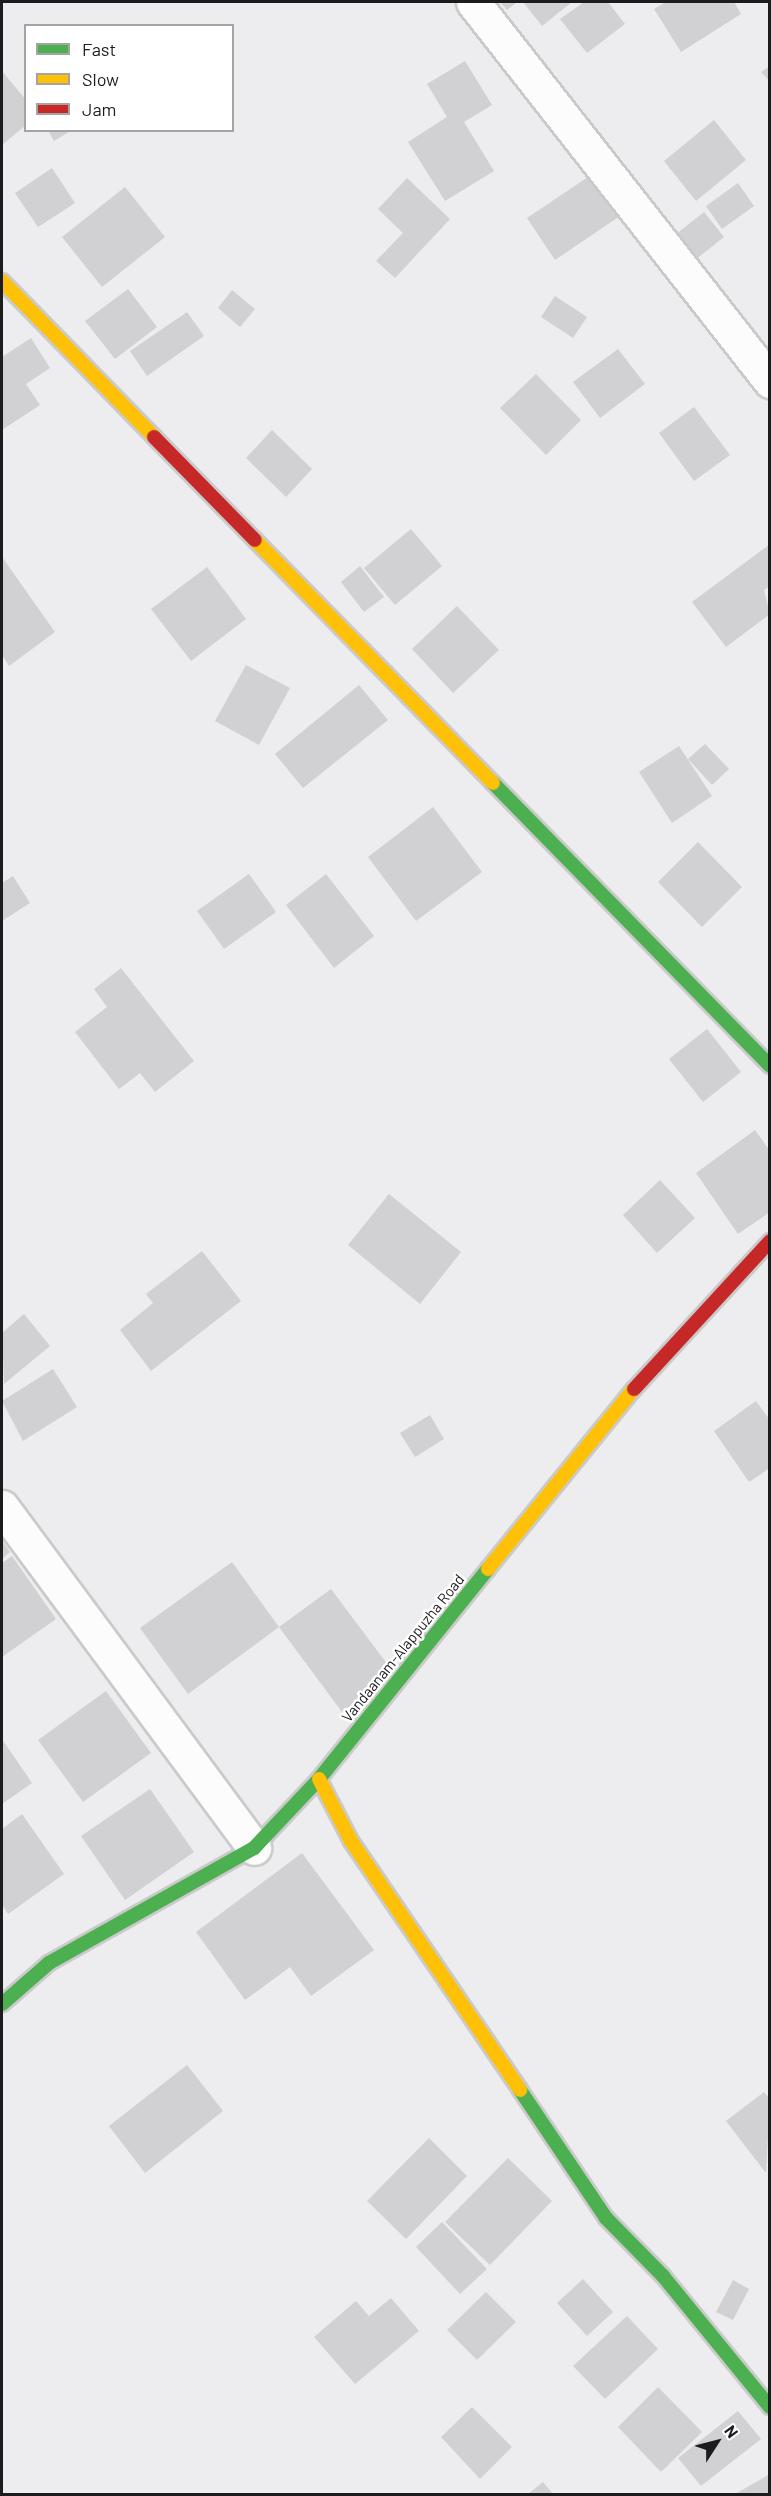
<!DOCTYPE html>
<html>
<head>
<meta charset="utf-8">
<style>
  body { margin:0 }
  #map { position:relative; width:771px; height:2496px; overflow:hidden; background:#edecee; font-family:Barlow,sans-serif }
  div>[style] { position:absolute }
  [style*='--x'] { left:calc(var(--x)*1px); top:calc(var(--y)*1px); width:calc(var(--w)*1px); rotate:calc(var(--a)*1deg) }
  .building>* { inset:0; background:#d1d0d2 }
  .roads { filter:drop-shadow(2px 0 #cacacb) drop-shadow(-2px 0 #cacacb) drop-shadow(0 2px #cacacb) drop-shadow(0 -2px #cacacb) }
  .street>* { height:33px; margin:-16.5px; padding:0 16.5px; transform-origin:16.5px; border-radius:16.5px; background:#fcfcfc }
  .fast>* { height:14px; margin:-7px; padding:0 7px; transform-origin:7px; border-radius:7px; background:#4caf50 }
  .slow>* { height:14px; margin:-7px; padding:0 7px; transform-origin:7px; border-radius:7px; background:#ffc107 }
  .jam>* { height:14px; margin:-7px; padding:0 7px; transform-origin:7px; border-radius:7px; background:#c62828 }
  span { translate:-50% -50%; white-space:nowrap; text-align:center; line-height:1.15; -webkit-text-stroke:5px #fff; paint-order:stroke }
  .street-label { font-size:15px; color:#1d1c1d }
  .frame { position:absolute; inset:0; border:3px solid #1d1c1d; pointer-events:none }
  .legend { position:absolute; left:24px; top:24px; width:210px; height:108px; box-sizing:border-box; background:#fff; border:2px solid #a5a4a5; margin:0; padding:8px 10px; list-style:none; font-size:18px; color:#1d1c1d }
  .legend li { display:flex; align-items:center; gap:12px; height:30px }
  .legend b { width:30px; border:2px solid #a5a4a5 }
  .north { position:absolute; left:687px; top:2412px; width:60px; height:60px; -webkit-text-stroke:4px #fff; paint-order:stroke; rotate:54deg; font-size:16px; font-weight:700; line-height:24px; text-align:center; color:#1d1c1d }
  .north::after { content:''; display:block; margin:auto; width:21px; height:27px; background:#1d1c1d; clip-path:polygon(50% 0,100% 100%,50% 72%,0 100%) }
</style>
</head>
<body>
<div id="map">
  <div class="building">
    <i style="clip-path:polygon(500px 2px,517px 2px,507px 10px)"></i>
    <i style="clip-path:polygon(523px 2px,572px 2px,542px 26px)"></i>
    <i style="clip-path:polygon(584px 2px,608px 2px,625px 24px,587px 53px,560px 19px)"></i>
    <i style="clip-path:polygon(666px 2px,734px 2px,741px 14px,681px 52px,654px 9px)"></i>
    <i style="clip-path:polygon(465px 61px,492px 105px,464px 122px,494px 171px,445px 201px,408px 142px,447px 117px,427px 84px)"></i>
    <i style="clip-path:polygon(770px 66px,770px 82px,761px 72px)"></i>
    <i style="clip-path:polygon(2px 71px,26px 100px,26px 125px,2px 145px)"></i>
    <i style="clip-path:polygon(714px 120px,746px 160px,696px 201px,664px 161px)"></i>
    <i style="clip-path:polygon(48px 130px,72px 130px,54px 141px)"></i>
    <i style="clip-path:polygon(52px 168px,75px 203px,38px 227px,15px 193px)"></i>
    <i style="clip-path:polygon(591px 175px,620px 216px,555px 260px,527px 218px)"></i>
    <i style="clip-path:polygon(407px 178px,450px 219px,395px 278px,376px 261px,403px 233px,378px 209px)"></i>
    <i style="clip-path:polygon(738px 183px,754px 206px,722px 229px,706px 206px)"></i>
    <i style="clip-path:polygon(125px 187px,165px 237px,102px 287px,62px 237px)"></i>
    <i style="clip-path:polygon(704px 212px,724px 237px,695px 260px,675px 235px)"></i>
    <i style="clip-path:polygon(128px 289px,157px 327px,115px 359px,85px 321px)"></i>
    <i style="clip-path:polygon(232px 290px,255px 309px,240px 327px,218px 308px)"></i>
    <i style="clip-path:polygon(555px 296px,587px 317px,573px 338px,541px 317px)"></i>
    <i style="clip-path:polygon(187px 312px,204px 336px,147px 376px,130px 351px)"></i>
    <i style="clip-path:polygon(31px 338px,50px 368px,26px 384px,40px 405px,2px 430px,2px 357px)"></i>
    <i style="clip-path:polygon(618px 349px,645px 384px,600px 418px,573px 382px)"></i>
    <i style="clip-path:polygon(536px 374px,581px 420px,546px 455px,500px 408px)"></i>
    <i style="clip-path:polygon(694px 407px,730px 455px,694px 481px,659px 433px)"></i>
    <i style="clip-path:polygon(272px 430px,312px 469px,286px 497px,246px 458px)"></i>
    <i style="clip-path:polygon(411px 529px,442px 566px,395px 605px,364px 568px)"></i>
    <i style="clip-path:polygon(770px 544px,770px 586px,764px 590px,770px 614px,726px 647px,692px 602px)"></i>
    <i style="clip-path:polygon(2px 557px,55px 632px,9px 666px,2px 655px)"></i>
    <i style="clip-path:polygon(360px 566px,384px 597px,364px 612px,341px 582px)"></i>
    <i style="clip-path:polygon(207px 567px,246px 619px,191px 661px,151px 609px)"></i>
    <i style="clip-path:polygon(457px 606px,499px 650px,453px 693px,412px 649px)"></i>
    <i style="clip-path:polygon(246px 665px,290px 688px,259px 745px,215px 721px)"></i>
    <i style="clip-path:polygon(359px 685px,388px 720px,303px 788px,275px 754px)"></i>
    <i style="clip-path:polygon(705px 744px,729px 769px,712px 785px,688px 759px)"></i>
    <i style="clip-path:polygon(679px 746px,712px 796px,672px 823px,639px 772px)"></i>
    <i style="clip-path:polygon(433px 807px,482px 872px,416px 921px,368px 857px)"></i>
    <i style="clip-path:polygon(698px 842px,742px 887px,702px 927px,658px 882px)"></i>
    <i style="clip-path:polygon(249px 874px,276px 912px,224px 949px,197px 911px)"></i>
    <i style="clip-path:polygon(326px 874px,374px 936px,334px 968px,286px 905px)"></i>
    <i style="clip-path:polygon(13px 876px,30px 903px,2px 921px,2px 883px)"></i>
    <i style="clip-path:polygon(121px 968px,194px 1061px,155px 1092px,140px 1073px,119px 1089px,75px 1032px,107px 1007px,94px 989px)"></i>
    <i style="clip-path:polygon(707px 1029px,741px 1072px,703px 1102px,669px 1059px)"></i>
    <i style="clip-path:polygon(755px 1130px,770px 1151px,770px 1212px,738px 1234px,696px 1173px)"></i>
    <i style="clip-path:polygon(660px 1180px,695px 1218px,657px 1253px,623px 1215px)"></i>
    <i style="clip-path:polygon(389px 1194px,461px 1252px,420px 1304px,348px 1245px)"></i>
    <i style="clip-path:polygon(202px 1251px,241px 1301px,151px 1371px,120px 1330px,153px 1303px,146px 1294px)"></i>
    <i style="clip-path:polygon(24px 1314px,50px 1346px,4px 1384px,2px 1333px)"></i>
    <i style="clip-path:polygon(53px 1369px,77px 1407px,23px 1441px,2px 1401px)"></i>
    <i style="clip-path:polygon(756px 1401px,770px 1420px,770px 1468px,749px 1482px,714px 1431px)"></i>
    <i style="clip-path:polygon(430px 1415px,444px 1439px,415px 1457px,400px 1433px)"></i>
    <i style="clip-path:polygon(2px 1540px,10px 1552px,2px 1559px)"></i>
    <i style="clip-path:polygon(12px 1556px,56px 1619px,2px 1657px,2px 1563px)"></i>
    <i style="clip-path:polygon(232px 1562px,279px 1627px,188px 1694px,140px 1628px)"></i>
    <i style="clip-path:polygon(331px 1589px,394px 1673px,342px 1712px,279px 1627px)"></i>
    <i style="clip-path:polygon(106px 1691px,151px 1753px,83px 1802px,38px 1740px)"></i>
    <i style="clip-path:polygon(2px 1739px,32px 1783px,2px 1804px)"></i>
    <i style="clip-path:polygon(150px 1789px,194px 1852px,125px 1900px,81px 1836px)"></i>
    <i style="clip-path:polygon(22px 1814px,64px 1874px,8px 1914px,2px 1905px,2px 1829px)"></i>
    <i style="clip-path:polygon(302px 1853px,374px 1950px,311px 1996px,290px 1967px,245px 2000px,196px 1932px)"></i>
    <i style="clip-path:polygon(187px 2065px,223px 2111px,145px 2173px,109px 2126px)"></i>
    <i style="clip-path:polygon(764px 2092px,770px 2099px,766px 2173px,726px 2121px)"></i>
    <i style="clip-path:polygon(429px 2138px,467px 2176px,406px 2239px,367px 2201px)"></i>
    <i style="clip-path:polygon(508px 2158px,552px 2201px,490px 2265px,445px 2222px)"></i>
    <i style="clip-path:polygon(442px 2222px,487px 2269px,460px 2294px,416px 2247px)"></i>
    <i style="clip-path:polygon(583px 2279px,613px 2312px,587px 2336px,557px 2303px)"></i>
    <i style="clip-path:polygon(733px 2280px,749px 2289px,733px 2320px,716px 2312px)"></i>
    <i style="clip-path:polygon(486px 2292px,516px 2322px,477px 2360px,447px 2330px)"></i>
    <i style="clip-path:polygon(391px 2298px,419px 2331px,355px 2384px,314px 2337px,356px 2301px,369px 2316px)"></i>
    <i style="clip-path:polygon(627px 2316px,658px 2349px,605px 2399px,573px 2366px)"></i>
    <i style="clip-path:polygon(658px 2387px,702px 2432px,661px 2472px,618px 2427px)"></i>
    <i style="clip-path:polygon(472px 2407px,512px 2447px,480px 2479px,441px 2437px)"></i>
    <i style="clip-path:polygon(738px 2411px,761px 2439px,701px 2486px,678px 2458px)"></i>
    <i style="clip-path:polygon(770px 2474px,770px 2494px,735px 2494px)"></i>
    <i style="clip-path:polygon(543px 2482px,553px 2494px,528px 2494px)"></i>
  </div>
  <div class="roads">
    <div class="street">
      <i style="--x:473;--y:2;--w:482;--a:51.9"></i>
      <i style="--x:2;--y:1507;--w:424;--a:53.5"></i>
    </div>
    <div class="fast">
      <i style="--x:493;--y:783;--w:396;--a:45.6"></i>
      <i style="--x:2;--y:2004;--w:62;--a:-41.1"></i>
      <i style="--x:49;--y:1963;--w:235;--a:-29.3"></i>
      <i style="--x:254;--y:1848;--w:95;--a:-46.7"></i>
      <i style="--x:319;--y:1779;--w:270;--a:-51.2"></i>
      <i style="--x:520;--y:2090;--w:154;--a:56.1"></i>
      <i style="--x:606;--y:2218;--w:81;--a:45.5"></i>
      <i style="--x:663;--y:2276;--w:169;--a:50.8"></i>
    </div>
    <div class="slow">
      <i style="--x:2;--y:281;--w:218;--a:45.7"></i>
      <i style="--x:255;--y:540;--w:340;--a:45.6"></i>
      <i style="--x:488;--y:1569;--w:232;--a:-51"></i>
      <i style="--x:319;--y:1779;--w:70;--a:62.7"></i>
      <i style="--x:351;--y:1841;--w:301;--a:55.8"></i>
    </div>
    <div class="jam">
      <i style="--x:154;--y:437;--w:144;--a:45.6"></i>
      <i style="--x:634;--y:1389;--w:201;--a:-47.4"></i>
    </div>
  </div>
  <div class="street-label">
    <span style="left:403px;top:1648px;rotate:-51deg">Vandaanam-Alappuzha Road</span>
  </div>
  <div class="frame"></div>
  <ul class="legend">
  <li><b style="height:8px;background:#4caf50"></b>Fast</li>
  <li><b style="height:8px;background:#ffc107"></b>Slow</li>
  <li><b style="height:8px;background:#c62828"></b>Jam</li>
  </ul>
  <div class="north">N</div>
</div>
</body>
</html>
